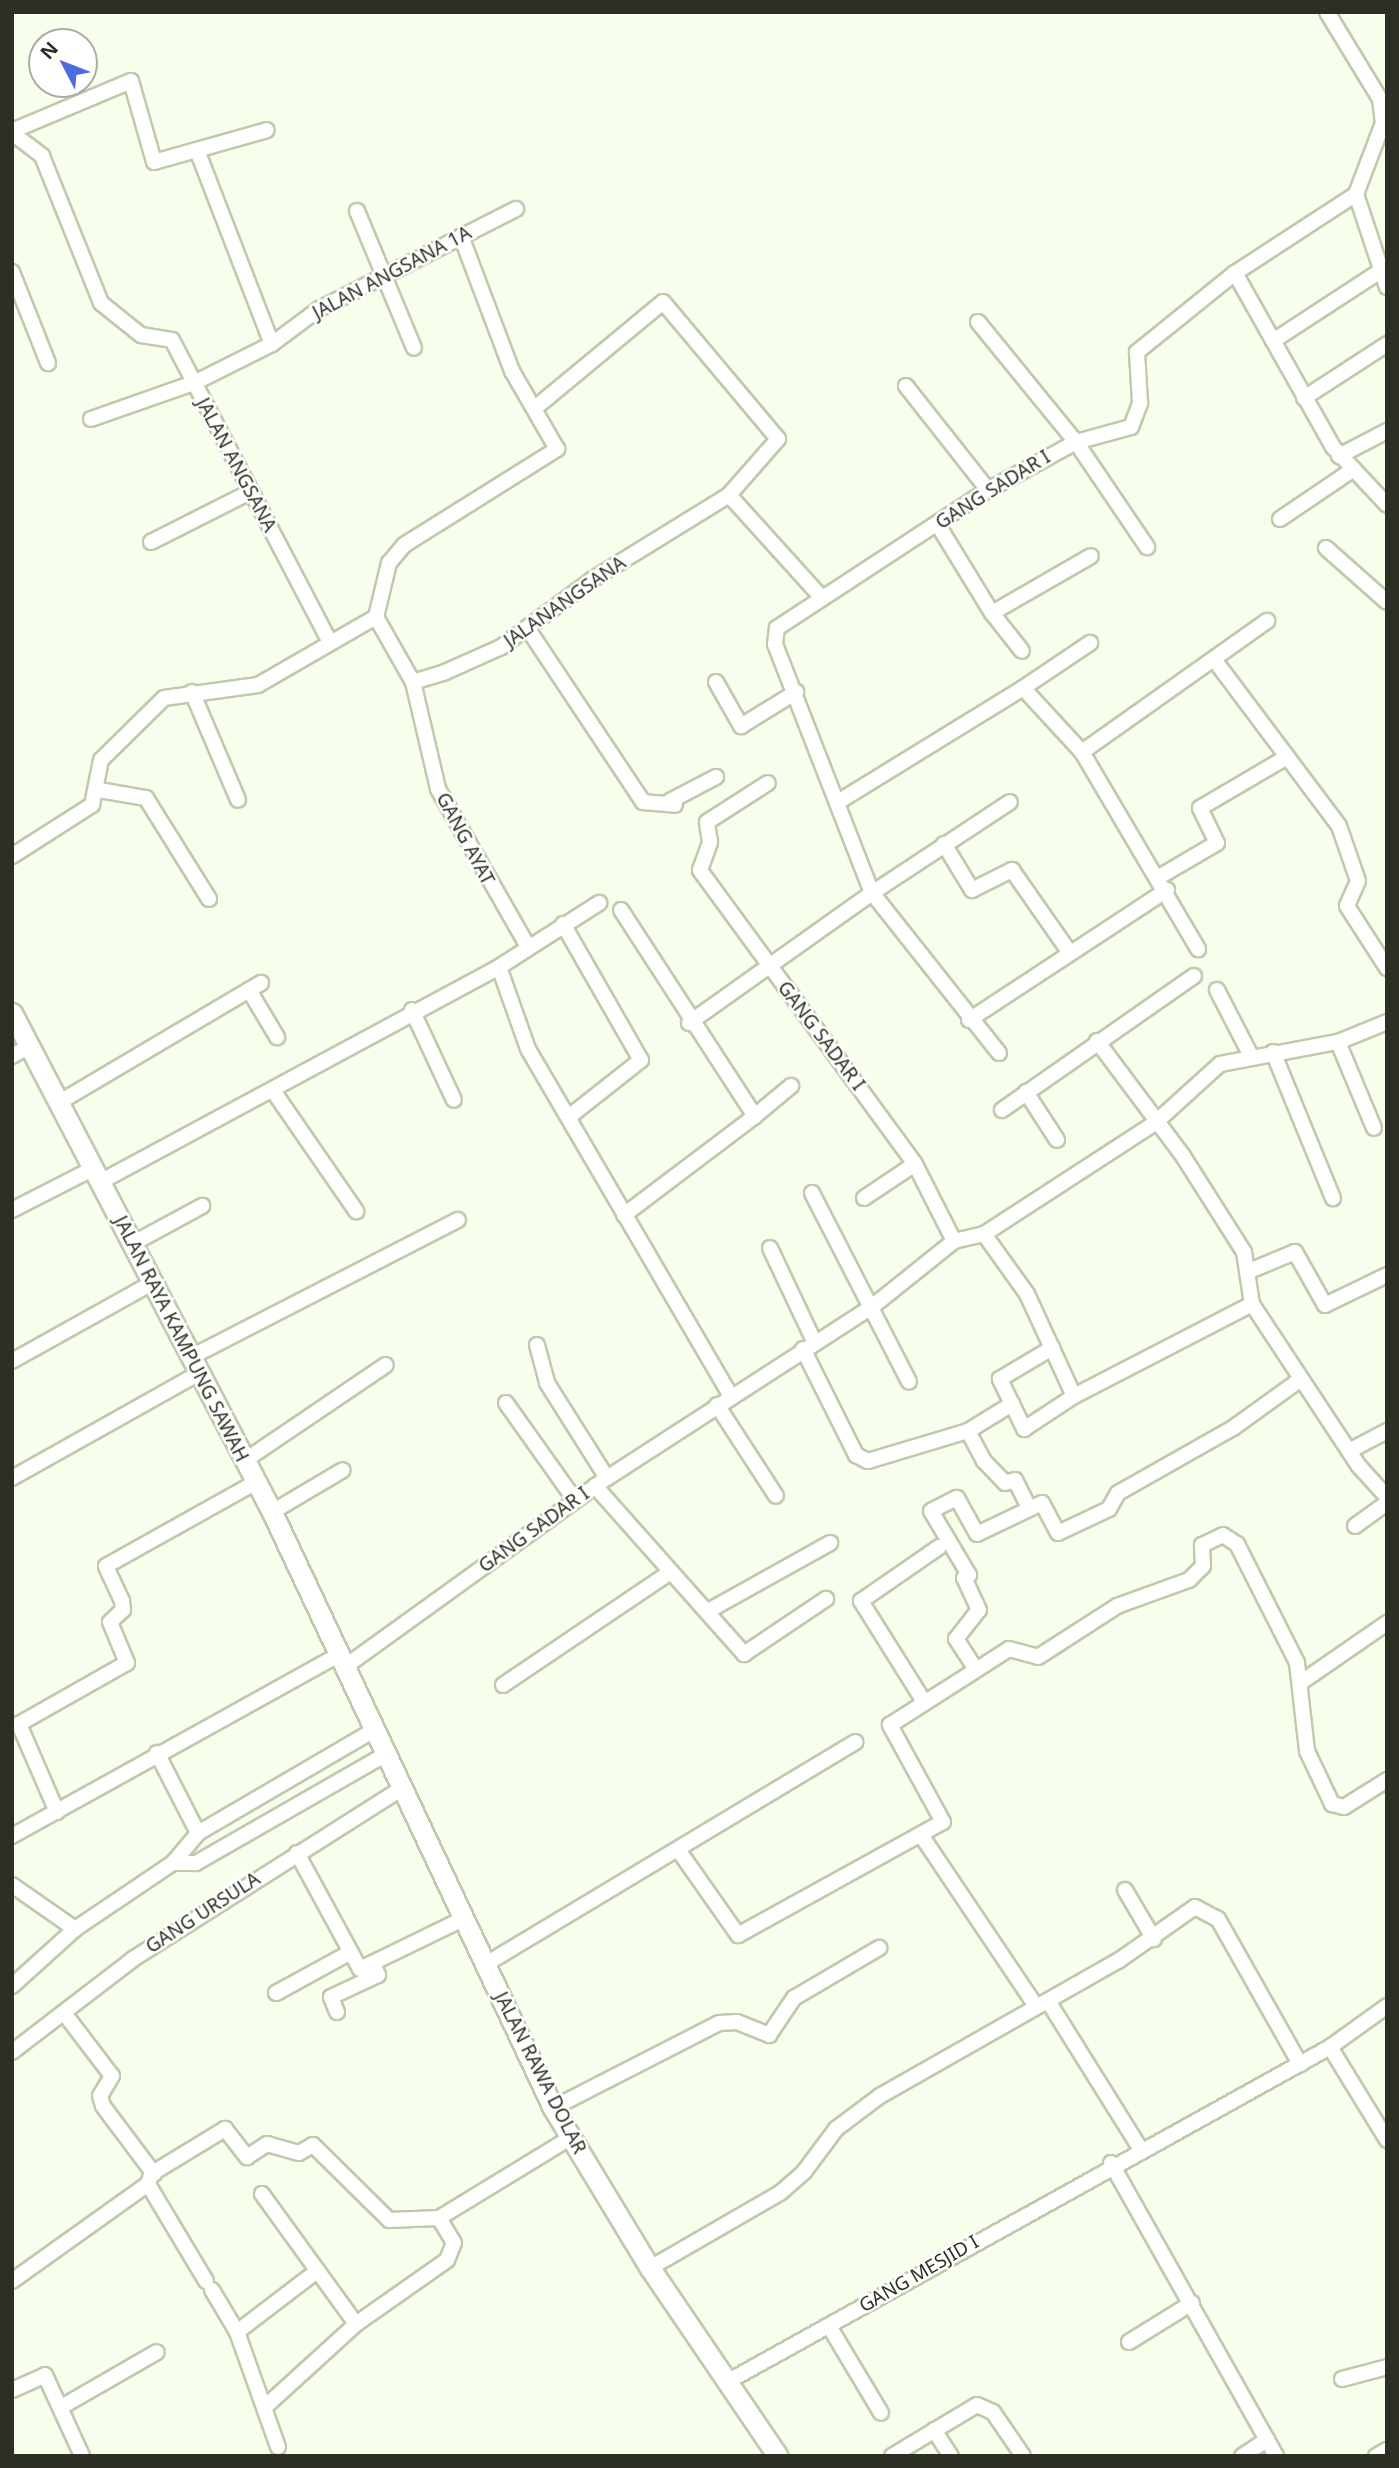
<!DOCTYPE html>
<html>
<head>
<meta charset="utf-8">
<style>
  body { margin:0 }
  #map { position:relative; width:1399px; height:2468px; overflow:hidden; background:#f8feec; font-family:"Noto Sans",sans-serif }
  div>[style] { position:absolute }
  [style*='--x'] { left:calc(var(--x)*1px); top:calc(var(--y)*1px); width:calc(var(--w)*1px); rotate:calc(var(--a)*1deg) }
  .roads { filter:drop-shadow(2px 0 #c0c9ac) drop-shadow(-2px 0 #c0c9ac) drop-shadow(0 2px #c0c9ac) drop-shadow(0 -2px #c0c9ac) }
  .street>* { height:14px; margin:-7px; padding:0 7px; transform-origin:7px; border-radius:7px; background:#fff }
  .secondary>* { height:19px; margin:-9.5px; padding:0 9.5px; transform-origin:9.5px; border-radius:9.5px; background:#fff }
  span { translate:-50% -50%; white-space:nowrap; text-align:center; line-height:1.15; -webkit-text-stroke:5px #fff; paint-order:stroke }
  .street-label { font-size:19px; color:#2c3024 }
  .frame { position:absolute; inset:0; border:14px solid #2c3024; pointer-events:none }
  .north { position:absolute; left:28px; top:28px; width:70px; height:70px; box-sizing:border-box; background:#fff; border:2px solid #abaca7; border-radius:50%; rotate:312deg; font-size:19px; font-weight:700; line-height:28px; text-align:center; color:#2c3024 }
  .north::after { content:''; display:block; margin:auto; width:24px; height:32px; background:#4b6bde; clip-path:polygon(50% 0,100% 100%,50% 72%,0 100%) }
</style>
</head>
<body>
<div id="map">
  <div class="roads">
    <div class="street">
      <i style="--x:1327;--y:12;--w:102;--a:58.7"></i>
      <i style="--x:1380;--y:99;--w:24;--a:83"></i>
      <i style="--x:1383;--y:123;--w:76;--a:110.8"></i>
      <i style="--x:12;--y:131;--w:129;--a:-22.8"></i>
      <i style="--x:131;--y:81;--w:84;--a:74.1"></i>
      <i style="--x:154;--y:162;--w:117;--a:-15.8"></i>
      <i style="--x:12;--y:133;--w:38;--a:37"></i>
      <i style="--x:42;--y:156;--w:158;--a:68.1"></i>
      <i style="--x:101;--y:303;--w:51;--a:38.7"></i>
      <i style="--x:141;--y:335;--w:31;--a:9"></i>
      <i style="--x:172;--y:340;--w:341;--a:62.4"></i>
      <i style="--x:197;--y:150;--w:208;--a:68.9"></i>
      <i style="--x:1356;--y:194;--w:98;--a:71.6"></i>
      <i style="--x:357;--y:211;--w:148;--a:67.4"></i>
      <i style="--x:12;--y:272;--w:98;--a:68.4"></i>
      <i style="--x:1235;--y:273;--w:200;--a:60.6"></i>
      <i style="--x:1333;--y:447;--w:79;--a:47"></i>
      <i style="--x:978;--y:322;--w:155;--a:50.8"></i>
      <i style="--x:1076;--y:442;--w:127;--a:55.9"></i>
      <i style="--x:1273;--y:341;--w:126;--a:-33.1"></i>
      <i style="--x:906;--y:386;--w:132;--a:51.7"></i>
      <i style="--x:1304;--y:398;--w:99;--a:-33"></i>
      <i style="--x:535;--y:408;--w:166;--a:-39.6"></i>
      <i style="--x:663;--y:302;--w:179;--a:50"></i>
      <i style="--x:778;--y:439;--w:74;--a:131.2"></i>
      <i style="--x:91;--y:419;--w:109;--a:-19.3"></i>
      <i style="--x:194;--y:383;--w:87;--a:-26.6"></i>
      <i style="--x:272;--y:344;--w:59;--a:-36.7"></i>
      <i style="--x:319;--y:309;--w:221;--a:-26.9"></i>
      <i style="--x:1339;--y:456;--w:54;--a:-27.5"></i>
      <i style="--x:1280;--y:519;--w:86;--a:-34.1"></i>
      <i style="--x:938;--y:525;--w:103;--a:58.5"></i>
      <i style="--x:992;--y:613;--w:114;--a:-29.9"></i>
      <i style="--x:151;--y:542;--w:111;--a:-26.8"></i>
      <i style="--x:1326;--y:548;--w:81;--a:41.5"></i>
      <i style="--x:992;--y:613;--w:48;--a:51.7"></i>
      <i style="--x:376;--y:617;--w:56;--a:-76.5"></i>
      <i style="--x:389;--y:563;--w:23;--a:-50"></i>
      <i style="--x:404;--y:545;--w:181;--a:-32.1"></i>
      <i style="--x:557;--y:449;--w:90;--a:-120"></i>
      <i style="--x:512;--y:371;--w:144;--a:-110.7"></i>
      <i style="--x:528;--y:629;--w:208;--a:56.4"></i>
      <i style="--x:643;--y:802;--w:32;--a:5"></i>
      <i style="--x:1216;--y:662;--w:205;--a:53.1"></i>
      <i style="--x:1339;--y:826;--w:58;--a:70.9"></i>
      <i style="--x:1358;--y:881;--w:27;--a:114"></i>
      <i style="--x:1347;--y:906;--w:74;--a:57.2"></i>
      <i style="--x:413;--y:682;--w:110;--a:76.8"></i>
      <i style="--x:438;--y:789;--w:182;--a:60.3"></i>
      <i style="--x:716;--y:682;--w:51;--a:60.4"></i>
      <i style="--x:741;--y:726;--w:65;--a:-31.7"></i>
      <i style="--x:1023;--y:688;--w:81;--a:-33.9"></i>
      <i style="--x:192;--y:692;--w:117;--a:66.9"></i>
      <i style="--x:1082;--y:752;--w:227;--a:-35.3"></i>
      <i style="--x:99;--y:790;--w:48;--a:9.7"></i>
      <i style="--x:146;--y:798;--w:119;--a:58"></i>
      <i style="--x:670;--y:801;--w:52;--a:-27.6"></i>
      <i style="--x:838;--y:802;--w:217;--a:-31.6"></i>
      <i style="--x:1023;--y:688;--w:87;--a:47.3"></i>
      <i style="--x:1082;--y:752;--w:229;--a:59.5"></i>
      <i style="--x:944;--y:844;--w:54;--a:58.7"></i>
      <i style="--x:972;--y:890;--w:45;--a:-26.6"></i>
      <i style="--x:1012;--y:870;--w:101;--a:55.1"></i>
      <i style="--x:12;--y:856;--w:95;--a:-32.5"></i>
      <i style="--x:92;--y:805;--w:46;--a:-78.7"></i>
      <i style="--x:101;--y:760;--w:88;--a:-44.5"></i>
      <i style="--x:164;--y:698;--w:95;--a:-7.9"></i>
      <i style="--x:258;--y:685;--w:136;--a:-30"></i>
      <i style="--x:376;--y:617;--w:75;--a:60.4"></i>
      <i style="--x:413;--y:682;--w:31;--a:-17"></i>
      <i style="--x:443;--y:673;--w:64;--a:-24.1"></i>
      <i style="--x:501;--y:647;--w:114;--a:-36.5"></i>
      <i style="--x:593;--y:579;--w:160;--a:-31.7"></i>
      <i style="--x:729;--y:495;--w:139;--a:47.9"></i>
      <i style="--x:1159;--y:877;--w:67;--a:-30.4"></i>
      <i style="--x:1217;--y:843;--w:39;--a:-116"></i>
      <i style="--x:1200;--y:808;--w:101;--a:-30.4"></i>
      <i style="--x:621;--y:910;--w:246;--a:57"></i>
      <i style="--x:755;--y:1116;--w:164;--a:142.9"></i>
      <i style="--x:563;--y:924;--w:157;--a:60.2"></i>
      <i style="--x:641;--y:1060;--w:90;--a:141.7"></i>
      <i style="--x:499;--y:967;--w:87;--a:70.5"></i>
      <i style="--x:528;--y:1049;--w:402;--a:59.7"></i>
      <i style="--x:249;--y:990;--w:55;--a:59.2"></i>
      <i style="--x:1217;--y:990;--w:74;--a:62.7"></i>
      <i style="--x:412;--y:1010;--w:99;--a:65"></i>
      <i style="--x:969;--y:1020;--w:237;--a:-33.3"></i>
      <i style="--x:689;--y:1023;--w:224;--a:-35.4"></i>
      <i style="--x:872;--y:893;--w:267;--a:-111.3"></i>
      <i style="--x:775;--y:644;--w:16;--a:-83"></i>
      <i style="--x:777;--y:628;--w:252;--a:-33.2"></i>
      <i style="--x:988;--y:490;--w:100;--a:-28.6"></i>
      <i style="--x:1076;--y:442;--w:57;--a:-15.3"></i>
      <i style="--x:1131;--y:427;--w:26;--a:-69"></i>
      <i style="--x:1140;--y:403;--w:51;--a:-93.4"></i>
      <i style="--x:1137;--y:352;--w:126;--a:-38.9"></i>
      <i style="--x:1235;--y:273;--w:145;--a:-33.1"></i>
      <i style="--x:1097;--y:1041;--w:144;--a:53.2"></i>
      <i style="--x:1183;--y:1156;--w:114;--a:57.6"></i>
      <i style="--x:1244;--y:1252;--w:53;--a:81.3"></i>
      <i style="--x:1252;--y:1304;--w:193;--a:56.6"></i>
      <i style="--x:1358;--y:1465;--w:43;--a:47.8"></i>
      <i style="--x:1338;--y:1042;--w:93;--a:67.3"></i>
      <i style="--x:1273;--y:1052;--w:158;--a:67.7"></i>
      <i style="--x:999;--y:1053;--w:204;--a:-128.4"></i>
      <i style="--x:872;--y:893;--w:165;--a:-33.4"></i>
      <i style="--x:12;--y:1056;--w:20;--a:-30"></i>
      <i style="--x:274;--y:1092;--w:145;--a:55.4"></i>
      <i style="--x:1026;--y:1092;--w:57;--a:57.1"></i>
      <i style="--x:58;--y:1103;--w:236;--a:-30.6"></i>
      <i style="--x:1002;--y:1110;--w:234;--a:-34.9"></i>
      <i style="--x:755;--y:1116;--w:47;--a:-39.8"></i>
      <i style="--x:100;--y:1182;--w:453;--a:-28.3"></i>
      <i style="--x:499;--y:967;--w:119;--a:-32.6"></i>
      <i style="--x:812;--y:1193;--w:212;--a:62.8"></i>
      <i style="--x:864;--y:1198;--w:61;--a:-33.7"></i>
      <i style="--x:12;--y:1210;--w:90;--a:-27.1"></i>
      <i style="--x:984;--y:1234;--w:74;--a:54.4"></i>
      <i style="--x:1027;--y:1294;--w:112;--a:65.3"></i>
      <i style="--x:1074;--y:1396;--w:200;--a:-27.3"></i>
      <i style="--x:954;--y:1241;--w:31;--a:-13"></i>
      <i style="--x:984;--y:1234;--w:204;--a:-33"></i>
      <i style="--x:1155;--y:1123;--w:88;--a:-42.2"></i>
      <i style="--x:1220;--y:1064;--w:120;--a:-10.6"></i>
      <i style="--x:1338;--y:1042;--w:53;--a:-22.2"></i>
      <i style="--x:132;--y:1244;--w:80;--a:-28.5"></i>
      <i style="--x:770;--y:1248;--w:103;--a:64.7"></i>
      <i style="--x:1247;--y:1272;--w:52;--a:-22.6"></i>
      <i style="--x:1295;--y:1252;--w:61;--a:60.5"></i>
      <i style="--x:1325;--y:1305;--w:69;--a:-25.8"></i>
      <i style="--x:537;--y:1345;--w:39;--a:75"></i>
      <i style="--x:547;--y:1383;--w:112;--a:57.7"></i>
      <i style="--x:803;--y:1349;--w:119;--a:63.4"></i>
      <i style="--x:856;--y:1455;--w:13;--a:27"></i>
      <i style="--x:868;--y:1461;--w:104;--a:-16.7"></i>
      <i style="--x:968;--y:1431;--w:52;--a:-31.5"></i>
      <i style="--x:1012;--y:1404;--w:28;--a:-116"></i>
      <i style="--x:1000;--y:1379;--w:61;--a:-30.8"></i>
      <i style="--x:191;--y:1357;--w:300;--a:-27.2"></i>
      <i style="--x:12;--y:1361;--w:160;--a:-29.1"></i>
      <i style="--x:506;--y:1403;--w:119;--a:54.6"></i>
      <i style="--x:1012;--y:1404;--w:28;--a:64"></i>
      <i style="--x:1024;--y:1429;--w:60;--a:-33.4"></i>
      <i style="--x:717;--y:1405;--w:108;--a:57"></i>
      <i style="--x:968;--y:1431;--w:34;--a:62"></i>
      <i style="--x:984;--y:1461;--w:30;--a:46"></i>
      <i style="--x:1005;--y:1483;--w:10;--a:-17"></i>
      <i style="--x:1015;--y:1480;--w:31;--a:63"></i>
      <i style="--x:1349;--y:1451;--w:43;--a:-27.8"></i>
      <i style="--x:244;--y:1461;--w:171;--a:-34.1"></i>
      <i style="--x:12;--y:1478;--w:214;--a:-29.3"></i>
      <i style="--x:595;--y:1486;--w:225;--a:48.4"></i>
      <i style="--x:744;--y:1654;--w:99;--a:-33.9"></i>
      <i style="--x:272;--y:1512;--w:82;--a:-30.6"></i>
      <i style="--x:1355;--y:1526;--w:39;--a:-36"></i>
      <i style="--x:708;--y:1611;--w:140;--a:-29.1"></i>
      <i style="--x:346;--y:1666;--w:322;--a:-35.8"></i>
      <i style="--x:607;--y:1478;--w:317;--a:-32.9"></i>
      <i style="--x:873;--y:1306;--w:104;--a:-38.7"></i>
      <i style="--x:954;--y:1241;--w:86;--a:-116.9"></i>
      <i style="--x:915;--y:1164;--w:364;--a:-126.2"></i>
      <i style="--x:700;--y:870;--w:30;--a:-70"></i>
      <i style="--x:710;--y:842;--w:20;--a:-99"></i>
      <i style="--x:707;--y:822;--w:72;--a:-32.6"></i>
      <i style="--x:975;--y:1668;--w:35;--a:-123"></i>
      <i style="--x:956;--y:1639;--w:37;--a:-52"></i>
      <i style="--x:979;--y:1610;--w:35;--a:-115"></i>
      <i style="--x:964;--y:1578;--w:6;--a:-31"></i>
      <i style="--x:969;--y:1575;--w:74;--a:-120.7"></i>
      <i style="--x:931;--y:1511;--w:29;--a:-27"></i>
      <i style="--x:957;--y:1498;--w:41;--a:60.9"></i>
      <i style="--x:977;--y:1534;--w:72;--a:-25.5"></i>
      <i style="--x:1042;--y:1503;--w:34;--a:62"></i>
      <i style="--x:1058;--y:1533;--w:56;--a:-25.2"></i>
      <i style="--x:1109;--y:1509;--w:18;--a:-61"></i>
      <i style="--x:1118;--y:1493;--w:132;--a:-29.5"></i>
      <i style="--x:1233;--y:1428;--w:84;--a:-35.8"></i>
      <i style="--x:1300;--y:1683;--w:106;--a:-34.6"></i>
      <i style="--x:503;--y:1685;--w:200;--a:-34"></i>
      <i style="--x:923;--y:1700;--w:117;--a:-122.1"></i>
      <i style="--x:861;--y:1601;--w:95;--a:-34.7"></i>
      <i style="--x:157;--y:1753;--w:90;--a:62.9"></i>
      <i style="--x:57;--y:1812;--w:96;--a:-113.4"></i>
      <i style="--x:19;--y:1724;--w:124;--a:-29.5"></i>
      <i style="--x:127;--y:1663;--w:44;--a:-112.5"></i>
      <i style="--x:110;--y:1622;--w:18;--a:-43"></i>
      <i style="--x:123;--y:1610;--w:9;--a:-96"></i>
      <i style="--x:122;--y:1601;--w:38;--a:-115"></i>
      <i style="--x:106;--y:1566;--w:172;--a:-29.2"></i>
      <i style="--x:921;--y:1835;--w:206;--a:56.1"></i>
      <i style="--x:12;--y:1836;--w:376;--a:-29"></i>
      <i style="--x:679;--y:1851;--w:103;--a:54.9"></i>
      <i style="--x:738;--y:1935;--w:234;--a:-28.9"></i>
      <i style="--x:943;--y:1822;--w:111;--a:-118.7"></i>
      <i style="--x:890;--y:1725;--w:141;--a:-32.6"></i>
      <i style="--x:1009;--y:1649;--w:30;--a:15"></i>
      <i style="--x:1038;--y:1657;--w:94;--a:-32.8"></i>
      <i style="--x:1117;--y:1606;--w:77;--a:-19.9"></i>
      <i style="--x:1189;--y:1580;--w:20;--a:-45"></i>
      <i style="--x:1203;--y:1566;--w:21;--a:-93"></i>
      <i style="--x:1202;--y:1545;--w:23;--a:-25"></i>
      <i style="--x:1223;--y:1535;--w:17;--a:33"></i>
      <i style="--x:1237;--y:1544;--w:133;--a:63.2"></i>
      <i style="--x:1297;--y:1663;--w:89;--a:83.5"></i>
      <i style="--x:1307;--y:1751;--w:59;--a:64.7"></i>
      <i style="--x:1332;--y:1804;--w:12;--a:14"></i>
      <i style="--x:1344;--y:1807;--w:51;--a:-32.1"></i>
      <i style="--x:297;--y:1853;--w:132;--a:61.5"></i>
      <i style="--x:360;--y:1969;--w:117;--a:-25.9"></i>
      <i style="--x:173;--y:1863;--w:23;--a:0"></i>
      <i style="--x:196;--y:1863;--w:221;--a:-29.8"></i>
      <i style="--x:12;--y:1885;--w:77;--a:34.9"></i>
      <i style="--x:75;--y:1929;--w:118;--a:-34"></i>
      <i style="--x:173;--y:1863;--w:39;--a:-50"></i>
      <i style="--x:198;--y:1833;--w:206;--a:-30.3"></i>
      <i style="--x:1125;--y:1890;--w:57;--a:59.4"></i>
      <i style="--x:486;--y:1964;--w:431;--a:-31"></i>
      <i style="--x:12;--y:1986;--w:85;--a:-42.1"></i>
      <i style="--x:276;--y:1993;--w:83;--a:-28.7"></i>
      <i style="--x:1048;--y:2001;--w:173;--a:58"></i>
      <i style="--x:337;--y:2012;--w:16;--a:-112"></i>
      <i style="--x:331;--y:1997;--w:52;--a:-25.1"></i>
      <i style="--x:378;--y:1975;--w:13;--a:-113"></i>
      <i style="--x:64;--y:2013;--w:79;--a:52.7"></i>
      <i style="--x:112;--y:2076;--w:23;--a:121"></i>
      <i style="--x:100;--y:2096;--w:10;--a:73"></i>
      <i style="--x:103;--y:2106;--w:85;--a:53.1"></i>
      <i style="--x:1330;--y:2047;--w:109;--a:58.5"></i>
      <i style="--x:12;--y:2052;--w:153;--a:-37.5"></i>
      <i style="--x:133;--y:1959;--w:321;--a:-32.4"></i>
      <i style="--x:553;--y:2108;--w:186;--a:-27.1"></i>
      <i style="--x:719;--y:2023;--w:18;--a:-3"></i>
      <i style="--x:737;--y:2022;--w:35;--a:22"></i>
      <i style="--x:769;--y:2035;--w:45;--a:-56"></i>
      <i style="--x:794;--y:1998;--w:99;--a:-30.5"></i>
      <i style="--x:1111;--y:2163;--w:336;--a:60.6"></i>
      <i style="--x:262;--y:2194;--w:160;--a:54.1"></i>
      <i style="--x:650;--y:2268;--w:150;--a:-30"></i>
      <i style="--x:780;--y:2193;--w:32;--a:-41"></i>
      <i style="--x:804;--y:2172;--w:54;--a:-53.3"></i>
      <i style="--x:836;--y:2129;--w:55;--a:-36.9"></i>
      <i style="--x:880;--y:2096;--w:274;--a:-29.6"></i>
      <i style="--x:1118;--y:1961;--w:94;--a:-35"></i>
      <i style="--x:1195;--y:1907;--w:26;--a:28"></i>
      <i style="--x:1218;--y:1919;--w:167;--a:60.5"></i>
      <i style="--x:12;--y:2281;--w:167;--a:-35.5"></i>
      <i style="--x:206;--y:2281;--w:113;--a:-120.9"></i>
      <i style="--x:148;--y:2184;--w:10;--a:-73"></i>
      <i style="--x:151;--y:2174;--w:87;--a:-31.3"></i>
      <i style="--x:225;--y:2129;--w:36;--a:52"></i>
      <i style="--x:247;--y:2157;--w:24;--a:-33"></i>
      <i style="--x:267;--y:2144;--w:33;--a:16"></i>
      <i style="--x:299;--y:2153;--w:16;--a:-30"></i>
      <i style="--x:313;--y:2145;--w:107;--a:44.6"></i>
      <i style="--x:389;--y:2220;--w:50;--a:-2.3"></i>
      <i style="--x:212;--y:2290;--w:49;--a:59.2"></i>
      <i style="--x:829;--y:2326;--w:101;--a:59.1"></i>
      <i style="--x:1129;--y:2342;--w:74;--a:-31.8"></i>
      <i style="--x:1342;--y:2379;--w:47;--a:-14.9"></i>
      <i style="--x:727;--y:2382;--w:690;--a:-29.05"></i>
      <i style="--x:1330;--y:2047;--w:70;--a:-35.7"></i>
      <i style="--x:12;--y:2390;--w:36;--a:-24"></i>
      <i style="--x:45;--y:2375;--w:89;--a:65.4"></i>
      <i style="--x:63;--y:2406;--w:108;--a:-29.9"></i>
      <i style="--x:266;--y:2406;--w:122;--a:-42.3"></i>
      <i style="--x:356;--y:2324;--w:111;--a:-35.1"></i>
      <i style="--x:447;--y:2260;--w:18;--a:-68"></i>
      <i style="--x:454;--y:2243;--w:29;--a:-121"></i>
      <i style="--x:439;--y:2218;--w:153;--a:-31.4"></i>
      <i style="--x:934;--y:2430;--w:31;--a:57"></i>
      <i style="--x:278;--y:2447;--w:122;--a:-109.6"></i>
      <i style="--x:237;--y:2332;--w:101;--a:-37.3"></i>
      <i style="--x:892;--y:2456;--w:99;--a:-31"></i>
      <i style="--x:977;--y:2405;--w:17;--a:24"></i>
      <i style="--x:993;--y:2412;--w:53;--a:55.7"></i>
      <i style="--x:1242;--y:2456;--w:30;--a:-33"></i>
      <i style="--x:1376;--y:2456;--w:13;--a:-29"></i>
    </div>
    <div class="secondary">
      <i style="--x:12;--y:1013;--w:563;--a:62.48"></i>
      <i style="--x:272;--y:1512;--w:659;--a:64.76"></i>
      <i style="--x:553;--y:2108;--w:187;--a:58.8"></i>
      <i style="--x:650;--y:2268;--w:227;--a:55.8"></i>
    </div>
  </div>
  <div class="street-label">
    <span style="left:392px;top:273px;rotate:-28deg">JALAN ANGSANA 1A</span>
    <span style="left:236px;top:465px;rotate:62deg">JALAN ANGSANA</span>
    <span style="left:993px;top:490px;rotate:-32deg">GANG SADAR I</span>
    <span style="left:565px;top:602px;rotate:-35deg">JALANANGSANA</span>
    <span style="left:465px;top:839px;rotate:62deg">GANG AYAT</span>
    <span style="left:821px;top:1036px;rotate:53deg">GANG SADAR I</span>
    <span style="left:181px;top:1339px;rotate:63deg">JALAN RAYA KAMPUNG SAWAH</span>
    <span style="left:534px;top:1530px;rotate:-36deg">GANG SADAR I</span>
    <span style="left:203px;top:1913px;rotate:-33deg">GANG URSULA</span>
    <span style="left:540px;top:2073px;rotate:63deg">JALAN RAWA DOLAR</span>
    <span style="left:919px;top:2274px;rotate:-30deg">GANG MESJID I</span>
  </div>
  <div class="frame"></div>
  <div class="north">N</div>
</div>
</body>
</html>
